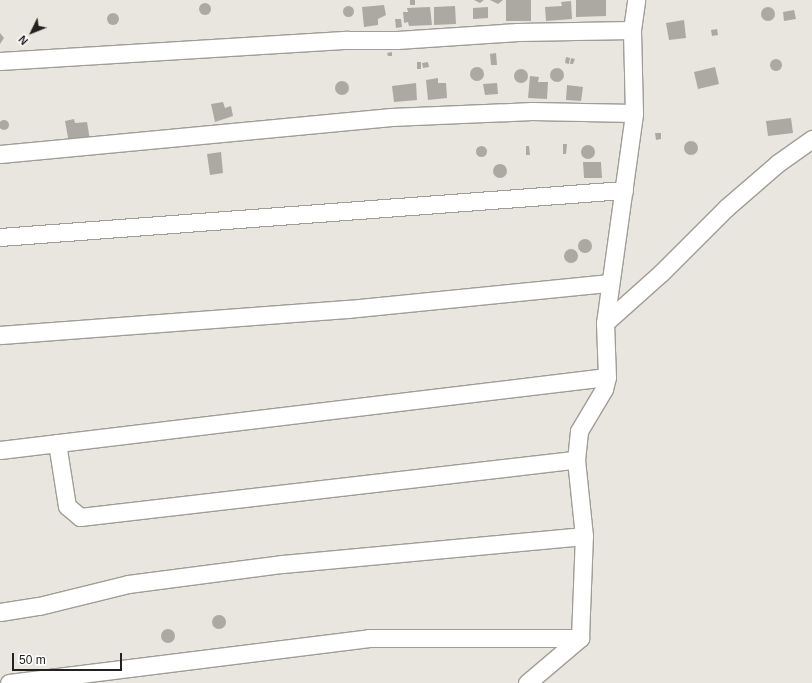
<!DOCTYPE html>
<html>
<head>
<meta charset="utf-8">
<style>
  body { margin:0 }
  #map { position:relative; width:812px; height:683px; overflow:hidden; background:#e9e6df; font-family:Arial,sans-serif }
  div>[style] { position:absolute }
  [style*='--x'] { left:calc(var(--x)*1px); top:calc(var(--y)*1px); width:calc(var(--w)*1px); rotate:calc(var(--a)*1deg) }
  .building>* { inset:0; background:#aca9a3 }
  .round { border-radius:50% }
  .roads { filter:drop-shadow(1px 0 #a09d97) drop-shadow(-1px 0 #a09d97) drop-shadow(0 1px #a09d97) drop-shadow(0 -1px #a09d97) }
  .minor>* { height:17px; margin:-8.5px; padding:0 8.5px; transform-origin:8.5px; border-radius:8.5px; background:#fff }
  span { translate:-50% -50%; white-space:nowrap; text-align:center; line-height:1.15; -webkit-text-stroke:3px #fff; paint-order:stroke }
  .north { position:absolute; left:12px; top:12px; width:40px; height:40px; -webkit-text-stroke:3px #fff; paint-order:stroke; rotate:227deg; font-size:11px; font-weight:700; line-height:16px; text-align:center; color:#22211f }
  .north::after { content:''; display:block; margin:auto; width:14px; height:18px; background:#22211f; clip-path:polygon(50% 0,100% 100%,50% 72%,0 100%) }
  .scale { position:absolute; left:12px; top:653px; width:110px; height:18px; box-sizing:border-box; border:2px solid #22211f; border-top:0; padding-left:5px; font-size:12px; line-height:14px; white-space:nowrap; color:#22211f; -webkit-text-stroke:3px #fff; paint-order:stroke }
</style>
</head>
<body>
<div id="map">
  <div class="building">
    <i style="clip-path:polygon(410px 0,415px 0,415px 5px,410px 5px)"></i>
    <i style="clip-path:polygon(474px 0,484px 0,480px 3px)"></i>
    <i style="clip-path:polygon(490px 0,503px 0,498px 4px)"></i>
    <i style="clip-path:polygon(506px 0,531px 0,531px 21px,506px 21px)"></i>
    <i style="clip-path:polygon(576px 0,606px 0,606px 16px,576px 17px)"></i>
    <i style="clip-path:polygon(571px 1px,572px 19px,546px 21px,545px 7px,562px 6px,561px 2px)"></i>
    <i class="round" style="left:199px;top:3px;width:12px;height:12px"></i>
    <i style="clip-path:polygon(384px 5px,386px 15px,378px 19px,378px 25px,364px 27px,362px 7px)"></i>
    <i class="round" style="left:342.5px;top:5.5px;width:11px;height:11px"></i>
    <i style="clip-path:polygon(455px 6px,456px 24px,434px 25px,434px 7px)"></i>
    <i style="clip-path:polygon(430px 7px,432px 25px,409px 26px,408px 22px,404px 23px,403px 12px,408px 12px,407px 8px)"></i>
    <i style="clip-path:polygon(488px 7px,488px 18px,473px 19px,473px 8px)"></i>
    <i class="round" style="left:761px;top:7px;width:14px;height:14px"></i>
    <i style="clip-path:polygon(794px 10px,796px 19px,784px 21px,783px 12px)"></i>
    <i class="round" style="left:107px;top:13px;width:12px;height:12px"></i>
    <i style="clip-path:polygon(395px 19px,401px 19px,402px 27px,396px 28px)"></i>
    <i style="clip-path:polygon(684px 20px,686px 38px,669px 40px,666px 23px)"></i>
    <i style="clip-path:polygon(717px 29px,718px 35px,712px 36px,711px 30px)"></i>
    <i style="clip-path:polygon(0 33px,4px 38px,0 44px)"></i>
    <i style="clip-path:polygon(392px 52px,392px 56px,388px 56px,387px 53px)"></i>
    <i style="clip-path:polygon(496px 53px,497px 65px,491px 65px,490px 54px)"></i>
    <i style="clip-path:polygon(566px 57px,570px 58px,569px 64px,565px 63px)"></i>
    <i style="clip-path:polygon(571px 58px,575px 59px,573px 64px,570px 64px)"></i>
    <i class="round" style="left:770px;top:59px;width:12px;height:12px"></i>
    <i style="clip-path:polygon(417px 62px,421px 62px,421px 69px,417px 69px)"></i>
    <i style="clip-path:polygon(428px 62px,429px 67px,423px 68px,422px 63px)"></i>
    <i style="clip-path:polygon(715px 67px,719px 84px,698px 89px,694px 72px)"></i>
    <i class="round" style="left:470px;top:67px;width:14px;height:14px"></i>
    <i class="round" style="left:550px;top:68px;width:14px;height:14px"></i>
    <i class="round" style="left:514px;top:69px;width:14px;height:14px"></i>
    <i style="clip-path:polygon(530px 76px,539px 77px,538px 82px,548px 82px,547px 99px,528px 98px)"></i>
    <i style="clip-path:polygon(438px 78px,438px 83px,446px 83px,447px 98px,428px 100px,426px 80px)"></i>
    <i class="round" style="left:335px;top:81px;width:14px;height:14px"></i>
    <i style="clip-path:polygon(416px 83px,417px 100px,394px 102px,392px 86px)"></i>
    <i style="clip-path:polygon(497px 83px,498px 94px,485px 95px,483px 84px)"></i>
    <i style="clip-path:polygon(567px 85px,583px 87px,581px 101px,566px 100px)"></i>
    <i style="clip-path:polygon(223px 102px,225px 108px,231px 106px,233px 116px,215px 122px,211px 104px)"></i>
    <i style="clip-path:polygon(791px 118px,793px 133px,768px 136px,766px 121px)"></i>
    <i style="clip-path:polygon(74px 119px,75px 123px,87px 122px,90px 140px,69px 143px,65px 121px)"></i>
    <i class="round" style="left:-1px;top:120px;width:10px;height:10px"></i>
    <i style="clip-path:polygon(655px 133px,661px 133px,661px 139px,656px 140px)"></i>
    <i class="round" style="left:684px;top:141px;width:14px;height:14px"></i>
    <i style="clip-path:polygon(563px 144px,567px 144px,566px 154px,563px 154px)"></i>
    <i class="round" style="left:581px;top:145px;width:14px;height:14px"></i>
    <i class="round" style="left:475.5px;top:145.5px;width:11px;height:11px"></i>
    <i style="clip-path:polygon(526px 146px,529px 146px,530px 155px,526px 155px)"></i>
    <i style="clip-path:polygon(221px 152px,223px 173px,210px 175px,207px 154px)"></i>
    <i style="clip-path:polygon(583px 162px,601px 162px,602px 178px,584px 178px)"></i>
    <i class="round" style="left:493px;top:164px;width:14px;height:14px"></i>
    <i class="round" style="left:578px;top:239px;width:14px;height:14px"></i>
    <i class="round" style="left:564px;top:249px;width:14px;height:14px"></i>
    <i class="round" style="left:212px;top:615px;width:14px;height:14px"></i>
    <i class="round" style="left:161px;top:629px;width:14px;height:14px"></i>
  </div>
  <div class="roads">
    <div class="minor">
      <i style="--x:0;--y:61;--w:348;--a:-3.5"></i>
      <i style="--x:347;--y:40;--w:50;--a:0"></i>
      <i style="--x:397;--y:40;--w:121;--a:-3.8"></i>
      <i style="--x:518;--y:32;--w:114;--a:-1"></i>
      <i style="--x:0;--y:154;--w:393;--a:-5.4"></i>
      <i style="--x:391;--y:117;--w:141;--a:-2.4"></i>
      <i style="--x:532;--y:111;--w:102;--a:1.1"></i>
      <i style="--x:0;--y:237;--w:626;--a:-4.31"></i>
      <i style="--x:605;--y:323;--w:75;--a:-41.8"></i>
      <i style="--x:661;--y:273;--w:92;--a:-45"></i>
      <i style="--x:726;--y:208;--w:69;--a:-40.9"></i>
      <i style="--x:778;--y:163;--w:42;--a:-35.2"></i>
      <i style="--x:0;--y:335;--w:349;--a:-4.3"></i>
      <i style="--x:348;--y:309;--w:262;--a:-5.7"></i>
      <i style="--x:57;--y:443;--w:64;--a:81"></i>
      <i style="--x:67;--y:506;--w:17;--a:40"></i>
      <i style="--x:80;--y:517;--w:499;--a:-6.6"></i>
      <i style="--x:0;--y:450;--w:611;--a:-6.86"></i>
      <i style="--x:0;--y:612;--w:39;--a:-9"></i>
      <i style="--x:39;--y:606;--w:92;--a:-13.9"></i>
      <i style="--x:128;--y:584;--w:156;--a:-7.4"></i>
      <i style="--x:283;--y:564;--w:302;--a:-5.3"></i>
      <i style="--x:9;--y:683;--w:363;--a:-7.1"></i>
      <i style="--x:369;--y:638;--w:211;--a:0"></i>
      <i style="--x:527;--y:683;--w:70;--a:-40.3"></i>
      <i style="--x:580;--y:638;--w:102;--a:-87.8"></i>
      <i style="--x:584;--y:536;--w:76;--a:-96"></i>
      <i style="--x:576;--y:460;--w:29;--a:-84"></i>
      <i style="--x:579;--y:431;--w:49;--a:-59.2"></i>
      <i style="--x:604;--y:389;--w:12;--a:-76"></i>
      <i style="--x:607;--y:377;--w:54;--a:-92.1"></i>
      <i style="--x:605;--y:323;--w:212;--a:-82.1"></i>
      <i style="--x:634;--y:113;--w:83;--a:-91.4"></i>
      <i style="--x:632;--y:30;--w:30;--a:-82"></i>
    </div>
  </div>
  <div class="north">N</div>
  <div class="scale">50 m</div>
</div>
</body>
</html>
